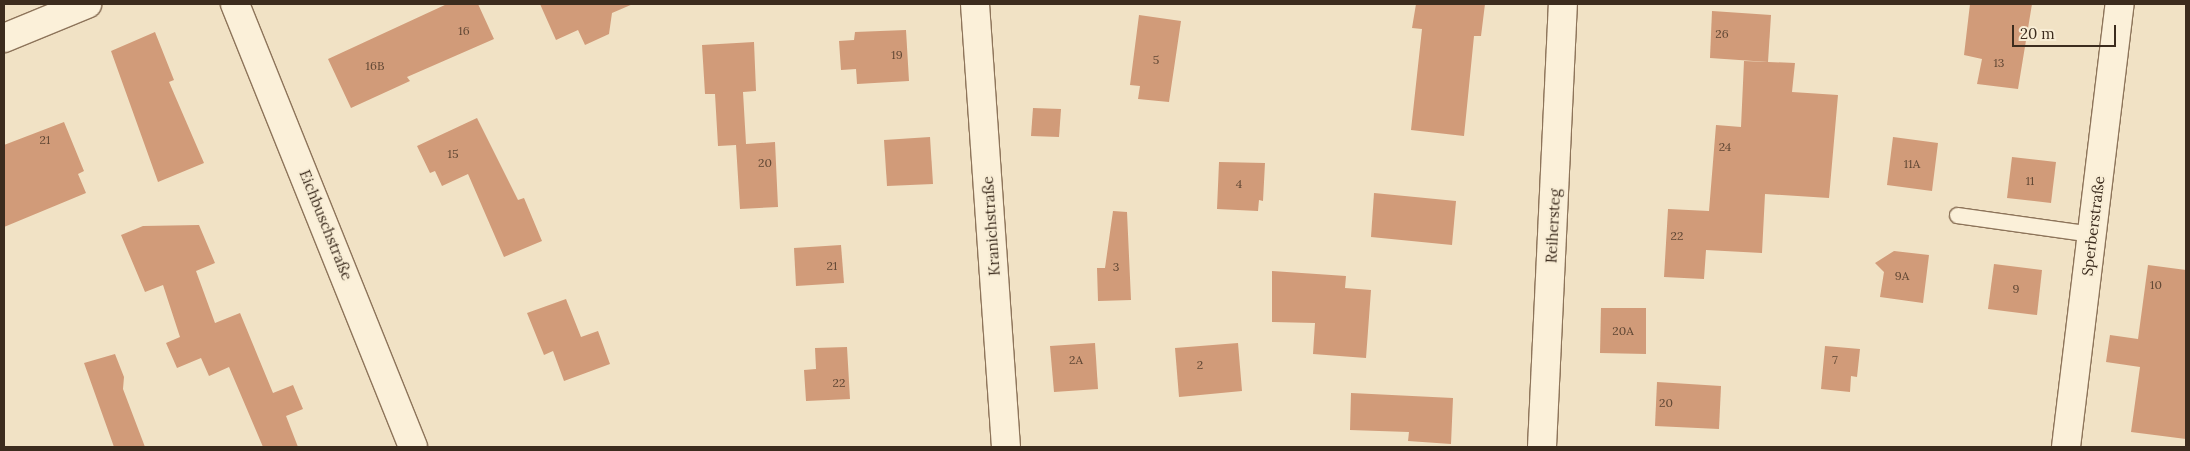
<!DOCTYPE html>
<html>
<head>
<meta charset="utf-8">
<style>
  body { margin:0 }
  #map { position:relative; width:2190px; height:451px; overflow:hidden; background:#f1e2c5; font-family:Lora,serif }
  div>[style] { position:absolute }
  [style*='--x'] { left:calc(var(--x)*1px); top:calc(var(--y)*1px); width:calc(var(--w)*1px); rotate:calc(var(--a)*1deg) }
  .building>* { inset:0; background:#d19b79 }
  .roads { filter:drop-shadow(1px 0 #8d745a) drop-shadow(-1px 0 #8d745a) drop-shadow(0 1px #8d745a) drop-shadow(0 -1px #8d745a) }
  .lane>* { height:15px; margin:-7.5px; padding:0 7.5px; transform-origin:7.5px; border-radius:7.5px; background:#fbf0d9 }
  .street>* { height:28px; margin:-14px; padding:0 14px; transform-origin:14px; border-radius:14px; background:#fbf0d9 }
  span { translate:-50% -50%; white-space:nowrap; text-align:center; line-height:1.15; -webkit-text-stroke:4px #f8edd5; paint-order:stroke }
  .number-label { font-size:12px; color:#614835 }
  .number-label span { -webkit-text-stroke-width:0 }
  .street-label { font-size:15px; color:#3c2c1e }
  .frame { position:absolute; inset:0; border:5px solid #3c2c1e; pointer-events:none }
  .scale { position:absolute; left:2012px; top:25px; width:104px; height:22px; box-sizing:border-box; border:2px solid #3c2c1e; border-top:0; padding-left:6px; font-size:15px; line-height:18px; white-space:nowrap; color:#3c2c1e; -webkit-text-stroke:4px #f8edd5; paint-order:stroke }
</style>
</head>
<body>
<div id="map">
  <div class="building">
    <i style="clip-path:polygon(447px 4px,478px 4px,494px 39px,407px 77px,410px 81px,351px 108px,328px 59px)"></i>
    <i style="clip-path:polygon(540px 4px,633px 4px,612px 13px,609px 34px,585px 45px,578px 30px,556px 40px)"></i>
    <i style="clip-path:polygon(1416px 4px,1485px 4px,1481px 36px,1474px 36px,1464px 136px,1411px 130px,1422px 29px,1412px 28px)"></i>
    <i style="clip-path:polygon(1970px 4px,2032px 4px,2018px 89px,1977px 84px,1982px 59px,1964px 55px)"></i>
    <i style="clip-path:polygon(1712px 11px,1771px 15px,1768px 62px,1710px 58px)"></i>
    <i style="clip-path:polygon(1139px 15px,1181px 21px,1169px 102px,1138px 99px,1140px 86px,1130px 85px)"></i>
    <i style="clip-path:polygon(906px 30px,909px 81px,857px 84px,856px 69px,841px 70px,839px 41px,854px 40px,855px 32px)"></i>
    <i style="clip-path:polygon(155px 32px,174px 80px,169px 82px,204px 163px,158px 182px,111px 51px)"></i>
    <i style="clip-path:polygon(754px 42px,756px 91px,743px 92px,746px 144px,775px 142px,778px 207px,740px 209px,736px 145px,718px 146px,715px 94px,705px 94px,702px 45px)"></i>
    <i style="clip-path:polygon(1744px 61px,1795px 63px,1792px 92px,1838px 95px,1829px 198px,1765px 194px,1762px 253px,1706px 250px,1704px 279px,1664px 277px,1668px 209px,1709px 211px,1716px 125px,1741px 127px)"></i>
    <i style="clip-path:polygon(1033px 108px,1061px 109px,1059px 137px,1031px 136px)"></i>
    <i style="clip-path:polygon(477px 118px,518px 200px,524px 198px,542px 241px,504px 257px,468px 174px,442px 186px,435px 171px,430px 173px,417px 146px)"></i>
    <i style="clip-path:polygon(64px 122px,84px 171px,78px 174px,86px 193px,4px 227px,4px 145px)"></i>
    <i style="clip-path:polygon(930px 137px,933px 184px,887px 186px,884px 140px)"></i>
    <i style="clip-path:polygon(1893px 137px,1938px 143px,1932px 191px,1887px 185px)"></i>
    <i style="clip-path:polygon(2012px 157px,2056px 162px,2051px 203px,2007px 198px)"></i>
    <i style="clip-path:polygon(1219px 162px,1265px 163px,1263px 201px,1259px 200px,1258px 211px,1217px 209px)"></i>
    <i style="clip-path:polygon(1374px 193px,1456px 201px,1452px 245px,1371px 237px)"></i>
    <i style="clip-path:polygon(1113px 211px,1127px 212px,1131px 300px,1098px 301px,1097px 268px,1105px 268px)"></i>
    <i style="clip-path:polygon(199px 225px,215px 263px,196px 271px,215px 323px,240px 313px,273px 393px,293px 385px,303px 409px,286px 416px,298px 447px,263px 447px,229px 367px,209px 376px,201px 358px,177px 368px,166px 343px,180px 337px,163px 285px,145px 292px,121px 235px,143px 226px)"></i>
    <i style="clip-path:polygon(841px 245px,844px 283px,796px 286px,794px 248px)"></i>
    <i style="clip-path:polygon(1894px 251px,1929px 255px,1923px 303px,1880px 297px,1884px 272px,1875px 263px)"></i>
    <i style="clip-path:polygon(1994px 264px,2042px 270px,2037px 315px,1988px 309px)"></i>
    <i style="clip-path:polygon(2148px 265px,2186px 270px,2186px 439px,2131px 432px,2140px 367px,2106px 362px,2110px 335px,2138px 339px)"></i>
    <i style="clip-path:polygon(1272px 271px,1346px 276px,1345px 288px,1371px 290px,1366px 358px,1313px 354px,1315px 323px,1272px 322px)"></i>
    <i style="clip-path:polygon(566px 299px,581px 337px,598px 331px,610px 364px,564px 381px,553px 351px,544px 355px,527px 313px)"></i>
    <i style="clip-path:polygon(1601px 308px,1646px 308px,1646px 354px,1600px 353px)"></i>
    <i style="clip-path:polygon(1095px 343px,1098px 389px,1054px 392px,1050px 346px)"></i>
    <i style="clip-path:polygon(1238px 343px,1242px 391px,1179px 397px,1175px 348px)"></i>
    <i style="clip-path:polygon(1825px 346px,1860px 349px,1857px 377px,1851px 376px,1850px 392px,1821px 389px)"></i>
    <i style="clip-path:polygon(847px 347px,850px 399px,806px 401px,804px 370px,816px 369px,815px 348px)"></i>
    <i style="clip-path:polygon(115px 354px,124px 377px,123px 389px,145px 447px,114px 447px,84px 363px)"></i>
    <i style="clip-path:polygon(1657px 382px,1721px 386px,1719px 429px,1655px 426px)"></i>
    <i style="clip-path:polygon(1351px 393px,1453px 398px,1451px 444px,1408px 441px,1409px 432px,1350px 430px)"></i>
  </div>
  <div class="roads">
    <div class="lane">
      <i style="--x:1957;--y:215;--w:136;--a:8"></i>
    </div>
    <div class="street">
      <i style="--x:235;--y:4;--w:477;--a:68.1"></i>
      <i style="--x:975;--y:4;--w:444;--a:86"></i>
      <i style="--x:4;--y:38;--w:90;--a:-22.3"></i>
      <i style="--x:1542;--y:447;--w:443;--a:-87.3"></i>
      <i style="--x:2066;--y:447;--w:446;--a:-83.1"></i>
    </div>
  </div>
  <div class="number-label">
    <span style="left:464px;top:31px">16</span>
    <span style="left:1722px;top:34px">26</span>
    <span style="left:897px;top:55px">19</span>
    <span style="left:1156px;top:60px">5</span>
    <span style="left:1999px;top:63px">13</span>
    <span style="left:375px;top:66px">16B</span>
    <span style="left:45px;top:140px">21</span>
    <span style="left:1725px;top:147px">24</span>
    <span style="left:453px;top:154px">15</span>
    <span style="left:765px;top:163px">20</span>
    <span style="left:1912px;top:164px">11A</span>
    <span style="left:2030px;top:181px">11</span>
    <span style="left:1239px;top:184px">4</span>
    <span style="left:1677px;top:236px">22</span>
    <span style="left:832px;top:266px">21</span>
    <span style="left:1116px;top:267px">3</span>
    <span style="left:1902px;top:276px">9A</span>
    <span style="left:2156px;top:285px">10</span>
    <span style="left:2016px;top:289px">9</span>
    <span style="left:1623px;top:331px">20A</span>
    <span style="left:1076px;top:360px">2A</span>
    <span style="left:1835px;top:360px">7</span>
    <span style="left:1200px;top:365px">2</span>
    <span style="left:839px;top:383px">22</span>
    <span style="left:1666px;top:403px">20</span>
  </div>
  <div class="street-label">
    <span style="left:326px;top:225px;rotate:68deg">Eichbuschstraße</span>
    <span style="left:991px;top:226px;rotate:-94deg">Kranichstraße</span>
    <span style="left:1553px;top:226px;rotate:-87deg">Reihersteg</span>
    <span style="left:2093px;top:226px;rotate:-83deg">Sperberstraße</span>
  </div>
  <div class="frame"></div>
  <div class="scale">20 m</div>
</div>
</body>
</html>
